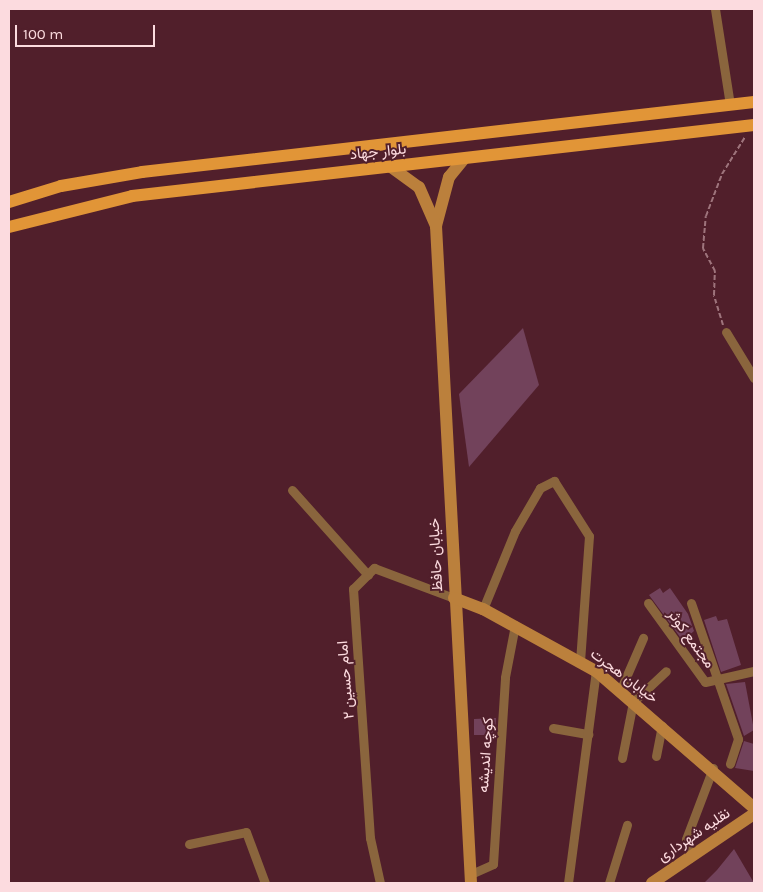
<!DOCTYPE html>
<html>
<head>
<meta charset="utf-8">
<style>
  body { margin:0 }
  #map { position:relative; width:763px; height:892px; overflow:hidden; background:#511f2b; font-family:Karla,Vazirmatn,sans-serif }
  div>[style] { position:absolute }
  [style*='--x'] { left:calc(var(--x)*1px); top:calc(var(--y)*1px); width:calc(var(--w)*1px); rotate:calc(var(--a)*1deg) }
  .building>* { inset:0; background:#72425b }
  .path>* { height:2px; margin-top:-1px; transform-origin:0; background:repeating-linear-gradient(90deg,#9e747c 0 5px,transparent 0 7.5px) }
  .street>* { height:9px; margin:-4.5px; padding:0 4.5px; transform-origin:4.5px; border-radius:4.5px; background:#8a653d }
  .secondary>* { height:12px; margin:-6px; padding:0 6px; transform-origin:6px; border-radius:6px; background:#bb803c }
  .primary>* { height:12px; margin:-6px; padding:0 6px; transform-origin:6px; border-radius:6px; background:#e19537 }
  span { translate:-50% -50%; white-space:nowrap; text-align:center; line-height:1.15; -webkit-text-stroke:4px #511f2b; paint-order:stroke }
  .street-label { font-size:15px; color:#fcdbdf }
  .frame { position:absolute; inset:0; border:10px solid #fcdbdf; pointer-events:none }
  .scale { position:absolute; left:15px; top:25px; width:140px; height:22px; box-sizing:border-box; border:2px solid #fcdbdf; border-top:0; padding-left:6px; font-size:15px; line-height:18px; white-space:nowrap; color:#fcdbdf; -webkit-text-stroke:4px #511f2b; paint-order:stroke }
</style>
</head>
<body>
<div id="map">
  <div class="building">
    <i style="clip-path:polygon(523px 328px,539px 385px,469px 467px,459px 394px)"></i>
    <i style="clip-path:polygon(660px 588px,663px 593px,670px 588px,688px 614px,694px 631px,683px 641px,649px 595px)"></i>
    <i style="clip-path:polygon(716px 616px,718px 621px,727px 619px,741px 665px,721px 672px,704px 620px)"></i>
    <i style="clip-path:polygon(745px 682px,754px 730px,744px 736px,726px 684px)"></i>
    <i style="clip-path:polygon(496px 718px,495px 735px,474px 735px,474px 719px)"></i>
    <i style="clip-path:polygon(744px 741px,754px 744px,754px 771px,735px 768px)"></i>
    <i style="clip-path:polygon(734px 849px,754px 883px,704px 883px,717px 870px)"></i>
  </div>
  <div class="path">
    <i style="--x:723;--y:325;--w:31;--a:-107"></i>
    <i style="--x:714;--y:295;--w:24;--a:-88"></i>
    <i style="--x:715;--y:271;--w:26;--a:-118"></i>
    <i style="--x:703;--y:248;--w:32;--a:-85"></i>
    <i style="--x:706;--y:216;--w:45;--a:-69.1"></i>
    <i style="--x:722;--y:174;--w:44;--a:-58.1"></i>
  </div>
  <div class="street">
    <i style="--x:715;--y:9;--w:97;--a:81.1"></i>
    <i style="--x:726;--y:332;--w:54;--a:58.7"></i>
    <i style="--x:292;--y:490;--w:114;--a:48.2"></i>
    <i style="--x:648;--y:603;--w:97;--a:54.2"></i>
    <i style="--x:705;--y:682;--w:50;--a:-12.7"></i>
    <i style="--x:691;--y:603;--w:144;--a:70.9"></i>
    <i style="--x:738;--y:739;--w:26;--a:108"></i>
    <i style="--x:483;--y:609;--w:84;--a:-67.7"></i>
    <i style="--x:515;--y:531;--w:50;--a:-59.8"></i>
    <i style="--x:540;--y:488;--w:16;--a:-27"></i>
    <i style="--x:554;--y:481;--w:65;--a:57.5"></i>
    <i style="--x:589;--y:536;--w:126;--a:94.1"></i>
    <i style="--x:620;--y:691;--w:58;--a:-66.5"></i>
    <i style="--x:553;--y:728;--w:36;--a:10"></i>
    <i style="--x:656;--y:756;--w:31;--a:-79"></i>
    <i style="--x:622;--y:758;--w:57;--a:-78.9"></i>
    <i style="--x:633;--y:702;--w:45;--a:-43.2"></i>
    <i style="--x:189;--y:844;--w:58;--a:-11.9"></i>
    <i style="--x:246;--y:832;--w:54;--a:69.6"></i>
    <i style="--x:690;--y:858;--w:19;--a:-102"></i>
    <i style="--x:686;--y:839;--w:76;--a:-69.2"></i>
    <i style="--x:471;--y:874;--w:24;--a:-24"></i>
    <i style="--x:493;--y:864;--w:187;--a:-86.3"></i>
    <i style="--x:505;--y:677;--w:53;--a:-79.1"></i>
    <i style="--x:380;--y:883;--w:46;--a:-102.5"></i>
    <i style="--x:370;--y:838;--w:250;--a:-93.9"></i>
    <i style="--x:353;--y:589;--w:30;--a:-45"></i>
    <i style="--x:374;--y:568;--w:85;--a:20.6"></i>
    <i style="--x:568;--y:883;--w:214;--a:-82.5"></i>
    <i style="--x:609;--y:883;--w:61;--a:-72.8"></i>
  </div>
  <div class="secondary">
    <i style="--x:463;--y:160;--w:22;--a:129"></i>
    <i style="--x:449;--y:177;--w:51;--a:104.9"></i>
    <i style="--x:436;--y:226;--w:658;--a:86.95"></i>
    <i style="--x:391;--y:167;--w:34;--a:36"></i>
    <i style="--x:419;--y:187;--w:43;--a:66.4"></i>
    <i style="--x:454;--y:598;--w:31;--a:21"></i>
    <i style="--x:483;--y:609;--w:129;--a:28.8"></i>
    <i style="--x:596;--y:671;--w:209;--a:40.9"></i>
    <i style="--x:652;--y:883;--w:123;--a:-34.1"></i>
  </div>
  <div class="primary">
    <i style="--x:9;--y:202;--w:54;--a:-17.1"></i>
    <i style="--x:61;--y:186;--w:82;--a:-9.8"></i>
    <i style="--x:142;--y:172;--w:616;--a:-6.53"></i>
    <i style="--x:9;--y:227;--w:127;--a:-14.1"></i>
    <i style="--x:132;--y:196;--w:626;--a:-6.51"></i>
  </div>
  <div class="street-label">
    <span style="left:378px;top:152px;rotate:-6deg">بلوار جهاد</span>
    <span style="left:436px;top:555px;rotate:-93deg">خیابان حافظ</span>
    <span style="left:691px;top:639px;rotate:54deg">مجتمع کوثر</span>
    <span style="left:624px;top:676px;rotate:37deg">خیابان هجرت</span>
    <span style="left:346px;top:680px;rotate:-95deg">امام حسین ۲</span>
    <span style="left:486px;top:755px;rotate:-86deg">کوچه اندیشه</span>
    <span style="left:694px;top:835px;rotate:-34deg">نقلیه شهرداری</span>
  </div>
  <div class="frame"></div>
  <div class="scale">100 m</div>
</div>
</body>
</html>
